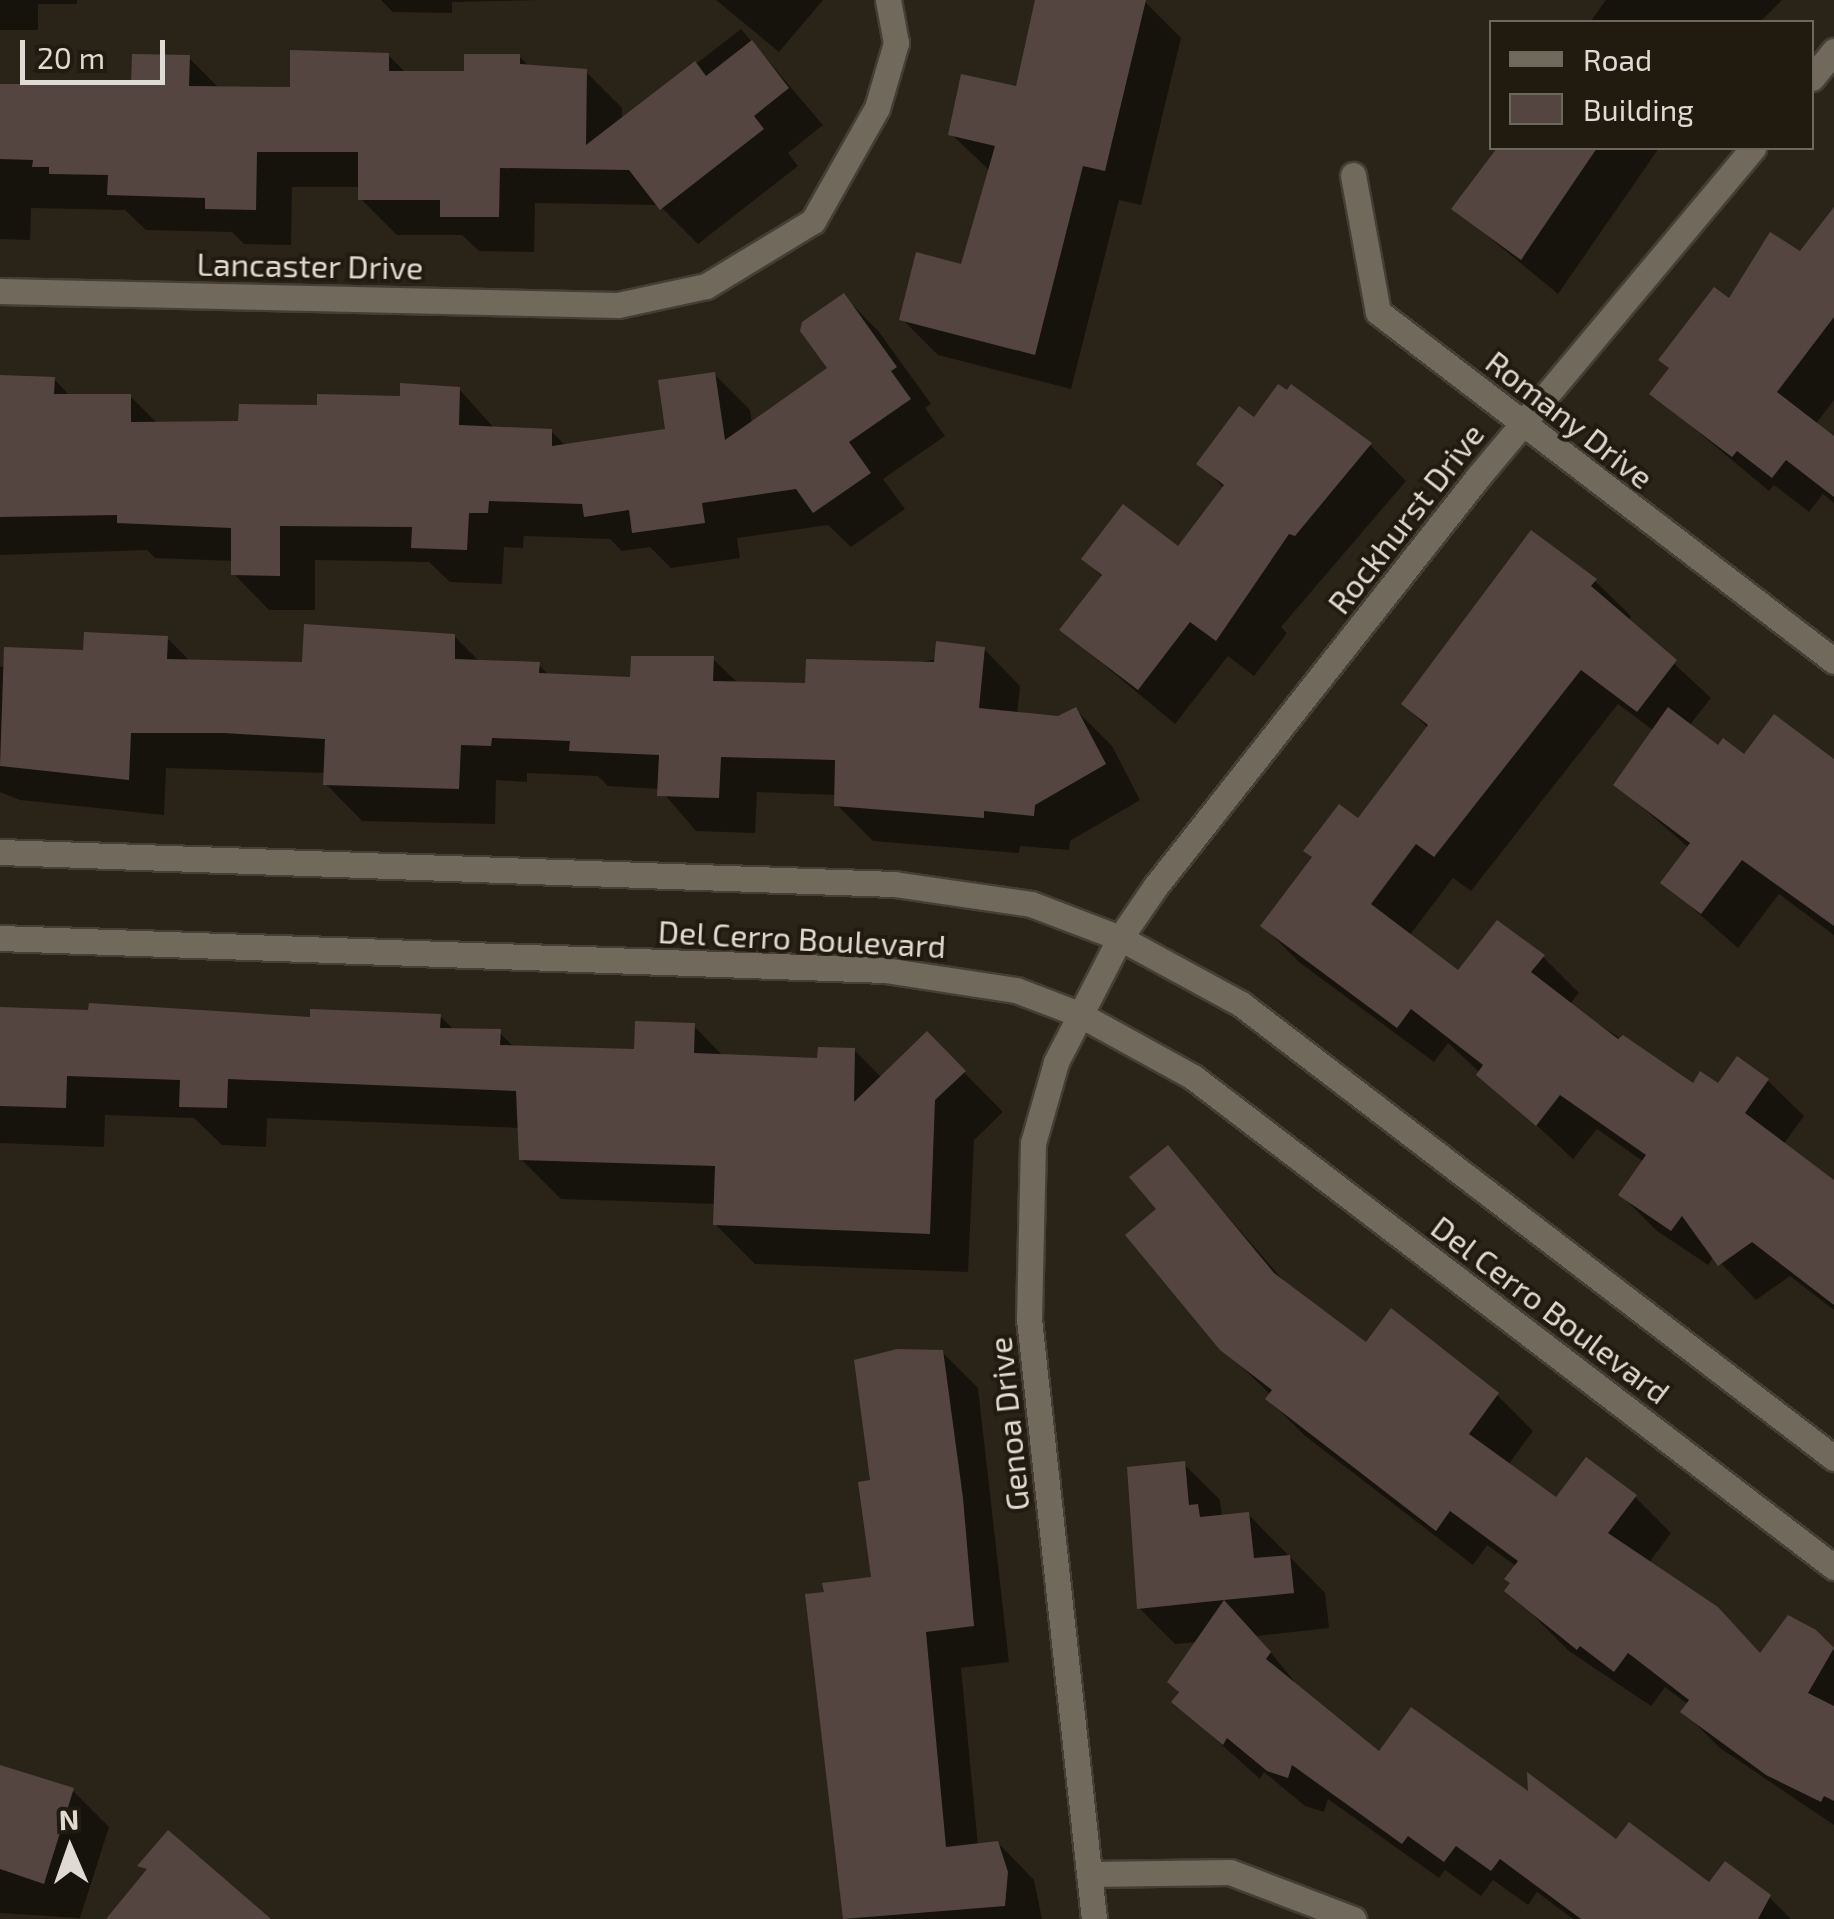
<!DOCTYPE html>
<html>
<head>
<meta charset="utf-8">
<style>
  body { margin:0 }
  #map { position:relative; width:1834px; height:1919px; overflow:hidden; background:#2a2418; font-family:"Exo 2",sans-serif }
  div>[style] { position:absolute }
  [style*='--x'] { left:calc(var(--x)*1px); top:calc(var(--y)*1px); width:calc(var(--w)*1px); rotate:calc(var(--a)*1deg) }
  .shadow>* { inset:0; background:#0007 }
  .building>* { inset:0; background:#554541 }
  .roads { filter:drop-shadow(2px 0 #443e36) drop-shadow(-2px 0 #443e36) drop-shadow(0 2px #443e36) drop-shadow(0 -2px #443e36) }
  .street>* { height:25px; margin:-12.5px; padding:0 12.5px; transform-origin:12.5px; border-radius:12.5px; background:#71695c }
  .secondary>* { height:25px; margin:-12.5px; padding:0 12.5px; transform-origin:12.5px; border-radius:12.5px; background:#71695c }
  span { translate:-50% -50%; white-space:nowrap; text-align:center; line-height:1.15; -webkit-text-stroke:8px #211b0f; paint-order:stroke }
  .street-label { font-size:32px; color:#dfdbd4 }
  .legend { position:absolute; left:1489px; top:20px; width:325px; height:130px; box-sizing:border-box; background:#211b0f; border:2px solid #6d685e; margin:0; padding:12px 18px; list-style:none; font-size:30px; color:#dfdbd4 }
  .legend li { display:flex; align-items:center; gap:20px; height:50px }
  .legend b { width:50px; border:2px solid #6d685e }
  .north { position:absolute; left:20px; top:1799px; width:100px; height:100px; -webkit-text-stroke:8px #211b0f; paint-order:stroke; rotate:358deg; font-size:28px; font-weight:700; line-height:40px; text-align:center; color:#dfdbd4 }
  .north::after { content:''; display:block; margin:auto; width:35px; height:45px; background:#dfdbd4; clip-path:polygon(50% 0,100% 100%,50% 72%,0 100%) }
  .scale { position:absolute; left:20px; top:40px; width:145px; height:45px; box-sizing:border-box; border:5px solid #dfdbd4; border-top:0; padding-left:12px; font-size:30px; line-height:35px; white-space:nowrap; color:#dfdbd4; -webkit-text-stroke:8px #211b0f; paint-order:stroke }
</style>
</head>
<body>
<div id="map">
  <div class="shadow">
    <i style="clip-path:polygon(0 0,77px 0,77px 4px,38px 4px,38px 30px,0 30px)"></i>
    <i style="clip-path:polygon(381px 0,542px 0,452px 2px,452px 13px,393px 12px)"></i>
    <i style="clip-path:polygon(716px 0,823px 0,779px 52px)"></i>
    <i style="clip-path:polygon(1037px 0,1145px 2px,1181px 38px,1141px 205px,1119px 200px,1071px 389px,938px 355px,902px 319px,963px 267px,990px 171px,951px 134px,1018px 89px)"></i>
    <i style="clip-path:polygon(1606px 0,1782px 0,1760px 22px,1590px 22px)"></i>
    <i style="clip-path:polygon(741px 29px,823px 125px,788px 153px,798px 166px,698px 244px,659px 205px,535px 203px,534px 252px,479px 251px,462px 235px,397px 235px,361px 199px,361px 187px,292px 187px,291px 245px,244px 244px,232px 232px,146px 230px,125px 210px,31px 208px,30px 240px,0 239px,0 87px,133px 87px,189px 58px,220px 89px,292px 90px,388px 55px,407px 74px,467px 74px,519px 56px,530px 67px,586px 72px,622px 108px,622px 121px)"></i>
    <i style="clip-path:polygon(1499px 148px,1659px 148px,1558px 294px,1455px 209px)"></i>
    <i style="clip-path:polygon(1834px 211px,1834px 400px,1815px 425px,1834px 440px,1834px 503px,1823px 494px,1809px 512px,1774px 485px,1769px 491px,1653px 394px,1671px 370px,1661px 360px,1730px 302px,1801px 254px)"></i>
    <i style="clip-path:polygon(844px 296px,879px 332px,931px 404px,925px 408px,945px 436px,883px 479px,905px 509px,851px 547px,828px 525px,737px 538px,740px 558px,671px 568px,650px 547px,622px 551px,610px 539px,524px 536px,523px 548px,504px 547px,502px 584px,450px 582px,429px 562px,315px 560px,315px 610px,269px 610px,234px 574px,234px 561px,155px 558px,147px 550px,0 555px,0 377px,54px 379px,71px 397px,130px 396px,158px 424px,241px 424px,459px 389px,495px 429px,551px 431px,566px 446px,668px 431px,714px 374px,750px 410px,752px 424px,831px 369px)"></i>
    <i style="clip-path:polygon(1255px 420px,1370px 445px,1406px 481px,1281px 627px,1287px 633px,1254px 676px,1228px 656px,1175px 724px,1062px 630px,1103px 578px,1084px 559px,1179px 550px,1225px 489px,1200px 464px)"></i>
    <i style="clip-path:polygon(1595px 581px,1631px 616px,1628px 621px,1711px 698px,1689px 726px,1719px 749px,1744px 757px,1834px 769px,1834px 935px,1779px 894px,1738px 948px,1664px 883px,1690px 849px,1617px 785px,1654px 731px,1618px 704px,1471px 891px,1453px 878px,1409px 936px,1459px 974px,1543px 957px,1579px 993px,1569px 1005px,1693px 1086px,1768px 1081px,1804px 1116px,1783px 1145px,1834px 1184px,1834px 1310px,1790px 1276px,1756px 1300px,1714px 1256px,1708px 1265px,1657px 1231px,1621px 1195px,1644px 1162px,1597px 1129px,1573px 1159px,1448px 1043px,1434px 1062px,1299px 962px,1263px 926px,1358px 821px,1429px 729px,1404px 704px)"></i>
    <i style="clip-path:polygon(454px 636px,480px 662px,538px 664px,550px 676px,632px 680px,713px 659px,739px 684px,808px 686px,984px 649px,1020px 686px,1017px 715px,1059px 719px,1076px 710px,1112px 746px,1140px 800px,1070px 841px,1069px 850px,1020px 846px,1019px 853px,873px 841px,837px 805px,837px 795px,757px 792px,755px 833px,696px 831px,660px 789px,608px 786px,598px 776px,527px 773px,527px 782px,496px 780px,495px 824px,362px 821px,326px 784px,326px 773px,166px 768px,164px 815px,20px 800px,0 792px,0 667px,167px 638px,191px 662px,305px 664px)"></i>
    <i style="clip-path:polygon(91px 1005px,312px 1020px,440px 1016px,454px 1030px,499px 1032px,515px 1048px,637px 1051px,694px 1026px,724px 1057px,819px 1060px,854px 1050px,882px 1078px,927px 1035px,1003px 1112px,974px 1140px,968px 1272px,755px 1264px,715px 1224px,716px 1204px,561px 1199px,521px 1159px,520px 1128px,267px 1118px,266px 1147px,222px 1145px,194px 1118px,105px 1115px,104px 1147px,0 1143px,0 1008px,91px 1012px)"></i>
    <i style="clip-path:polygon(1168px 1148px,1290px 1288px,1366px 1346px,1497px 1395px,1533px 1431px,1508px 1465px,1557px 1501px,1635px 1497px,1671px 1533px,1648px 1564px,1761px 1655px,1814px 1632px,1834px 1651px,1834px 1825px,1720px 1748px,1684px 1712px,1689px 1705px,1665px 1687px,1651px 1706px,1569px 1651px,1508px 1590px,1517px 1567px,1487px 1545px,1473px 1565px,1304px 1435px,1268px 1399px,1271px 1395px,1222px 1348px,1159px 1209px)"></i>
    <i style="clip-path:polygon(942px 1352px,978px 1388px,1009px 1662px,961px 1668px,978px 1846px,998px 1843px,1034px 1880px,1042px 1919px,846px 1919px,808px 1596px,874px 1579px,873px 1482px)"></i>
    <i style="clip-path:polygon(1184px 1464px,1220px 1500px,1222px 1518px,1249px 1515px,1325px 1593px,1329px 1628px,1257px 1636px,1303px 1692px,1379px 1755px,1531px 1796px,1710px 1886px,1769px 1897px,1791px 1919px,1573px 1919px,1537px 1892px,1528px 1905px,1493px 1880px,1481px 1896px,1445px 1870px,1439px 1878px,1328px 1799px,1324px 1812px,1305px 1806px,1264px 1772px,1260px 1779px,1174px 1702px,1198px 1642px,1175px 1644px,1139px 1608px)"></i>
    <i style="clip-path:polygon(0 1768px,72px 1790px,109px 1827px,80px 1918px,0 1913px)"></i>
  </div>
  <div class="building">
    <i style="clip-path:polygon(1035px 0,1146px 0,1105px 171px,1083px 166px,1035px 355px,899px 320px,916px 252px,961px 264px,995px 146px,948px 135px,961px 74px,1016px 86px)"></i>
    <i style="clip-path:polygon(752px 40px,789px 88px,754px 116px,764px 129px,660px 210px,629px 170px,500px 168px,499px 217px,440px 217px,440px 200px,358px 200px,358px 152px,257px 152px,256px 210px,205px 209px,205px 198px,107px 195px,108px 175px,49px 174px,49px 167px,32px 167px,33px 160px,0 159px,0 84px,131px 84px,132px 54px,190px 55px,189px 86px,290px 87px,290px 50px,389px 53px,389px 71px,464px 71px,464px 54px,520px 54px,520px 64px,587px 69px,586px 145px,695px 61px,706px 76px)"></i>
    <i style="clip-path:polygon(1497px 148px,1597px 148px,1521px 260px,1451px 209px)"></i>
    <i style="clip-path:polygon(1834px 207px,1834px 317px,1777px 392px,1834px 436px,1834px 497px,1786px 460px,1772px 478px,1737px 451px,1732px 457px,1649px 394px,1669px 368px,1658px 360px,1714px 287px,1729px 298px,1770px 232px,1800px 251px)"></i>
    <i style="clip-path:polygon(844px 293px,897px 367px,891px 371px,911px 399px,849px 442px,871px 473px,813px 513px,796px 489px,702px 503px,705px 523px,632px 533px,629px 510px,584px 517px,582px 504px,489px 501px,488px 513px,469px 513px,467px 550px,411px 548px,412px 527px,280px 526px,280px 576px,231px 575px,231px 528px,117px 523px,117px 515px,0 517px,0 375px,55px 377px,54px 394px,131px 394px,131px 422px,238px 421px,239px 404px,317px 405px,317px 394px,400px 396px,400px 383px,460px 387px,459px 425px,552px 429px,552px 446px,665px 429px,658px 380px,715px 372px,725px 440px,827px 368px,800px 331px,802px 322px)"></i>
    <i style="clip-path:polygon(1278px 384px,1287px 390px,1291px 384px,1372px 443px,1295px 536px,1289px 534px,1216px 641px,1190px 622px,1138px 690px,1059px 630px,1102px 575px,1081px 559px,1123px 504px,1178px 546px,1224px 485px,1196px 464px,1239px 406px,1254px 417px)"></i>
    <i style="clip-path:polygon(1531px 530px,1597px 579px,1591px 586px,1677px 660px,1637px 712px,1581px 670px,1434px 857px,1416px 844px,1371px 904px,1458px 970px,1497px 920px,1545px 955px,1531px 972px,1618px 1039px,1623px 1035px,1693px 1083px,1700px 1071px,1718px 1083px,1737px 1056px,1769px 1079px,1745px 1113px,1834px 1180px,1834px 1305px,1752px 1242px,1718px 1266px,1682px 1216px,1671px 1231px,1618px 1195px,1646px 1155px,1560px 1095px,1536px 1126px,1476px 1075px,1483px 1065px,1411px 1009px,1397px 1028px,1260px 926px,1312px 857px,1303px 851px,1339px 804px,1358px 818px,1428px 725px,1401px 704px)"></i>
    <i style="clip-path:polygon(304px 624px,455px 634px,455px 659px,540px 662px,539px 673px,630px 677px,631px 656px,714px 656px,713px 681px,805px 683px,806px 659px,934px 662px,936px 641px,985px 647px,979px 708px,1058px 716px,1076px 707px,1106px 764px,1035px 805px,1034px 816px,984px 811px,984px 818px,834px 806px,835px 760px,721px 757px,719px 798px,657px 796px,659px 755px,569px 751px,570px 741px,492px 738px,491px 746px,461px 745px,459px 789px,323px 785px,325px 739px,224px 733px,131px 733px,129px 780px,0 766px,4px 647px,83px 650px,84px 632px,168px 636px,167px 659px,302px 662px)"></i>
    <i style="clip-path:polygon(1668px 707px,1718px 745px,1723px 738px,1744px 754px,1774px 714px,1834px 759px,1834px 926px,1742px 860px,1701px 914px,1660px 883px,1690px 843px,1613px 785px)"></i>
    <i style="clip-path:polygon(89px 1003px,310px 1017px,310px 1009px,441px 1014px,440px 1028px,501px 1029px,500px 1045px,634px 1049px,635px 1021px,695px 1023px,694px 1053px,817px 1058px,818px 1047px,855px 1048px,854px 1102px,927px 1031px,966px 1071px,935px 1100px,930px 1234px,713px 1225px,715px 1166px,519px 1160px,516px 1091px,228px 1079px,227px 1108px,179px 1107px,180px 1080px,67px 1076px,66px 1108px,0 1106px,0 1007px,88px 1010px)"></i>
    <i style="clip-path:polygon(1168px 1145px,1274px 1273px,1366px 1342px,1391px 1308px,1499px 1393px,1469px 1434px,1556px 1497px,1586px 1457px,1637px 1495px,1608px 1533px,1718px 1607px,1760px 1653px,1788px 1615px,1816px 1630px,1834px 1648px,1808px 1693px,1834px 1706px,1834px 1801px,1824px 1796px,1821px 1802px,1766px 1775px,1680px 1712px,1689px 1700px,1628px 1653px,1614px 1672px,1580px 1646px,1577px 1650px,1504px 1591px,1510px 1583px,1504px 1579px,1518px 1561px,1450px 1511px,1436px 1531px,1265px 1399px,1272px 1390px,1220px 1350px,1125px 1235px,1156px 1209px,1129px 1177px)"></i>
    <i style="clip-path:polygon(897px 1349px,943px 1350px,963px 1498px,974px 1626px,926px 1632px,946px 1847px,998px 1841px,1008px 1872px,1005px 1906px,843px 1919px,805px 1594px,824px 1592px,822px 1583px,871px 1577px,858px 1482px,870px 1480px,854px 1360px)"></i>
    <i style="clip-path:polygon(1185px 1461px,1189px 1505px,1198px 1504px,1200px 1517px,1249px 1512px,1254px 1558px,1290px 1555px,1294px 1593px,1224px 1600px,1271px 1652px,1266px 1659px,1379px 1751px,1411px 1707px,1528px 1791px,1527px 1772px,1616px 1839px,1629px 1822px,1709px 1882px,1725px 1861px,1771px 1895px,1758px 1919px,1581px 1919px,1500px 1859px,1491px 1871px,1456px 1846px,1444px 1862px,1408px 1836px,1402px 1844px,1292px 1765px,1288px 1778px,1267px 1771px,1227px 1738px,1223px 1745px,1171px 1702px,1179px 1692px,1167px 1682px,1224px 1600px,1137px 1609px,1127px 1467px)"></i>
    <i style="clip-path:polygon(0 1765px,74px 1788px,44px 1884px,0 1869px)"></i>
    <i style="clip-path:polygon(168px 1830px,175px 1836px,271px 1919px,106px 1919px,147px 1869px,137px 1866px)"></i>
  </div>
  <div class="roads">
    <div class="street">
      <i style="--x:1812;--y:78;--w:35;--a:-51"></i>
      <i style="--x:1353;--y:175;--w:139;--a:79.7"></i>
      <i style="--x:1378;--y:312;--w:574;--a:37.43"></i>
      <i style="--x:0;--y:291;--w:618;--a:1.3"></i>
      <i style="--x:618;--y:305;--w:90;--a:-12.2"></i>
      <i style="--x:706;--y:286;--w:125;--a:-31.3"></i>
      <i style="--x:813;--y:221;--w:130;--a:-60.5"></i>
      <i style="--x:877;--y:108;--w:68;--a:-73.7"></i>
      <i style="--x:896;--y:43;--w:44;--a:-100.5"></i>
      <i style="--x:1090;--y:1874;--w:140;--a:-0.8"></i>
      <i style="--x:1230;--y:1872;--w:132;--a:20.9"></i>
      <i style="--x:1094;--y:1919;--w:604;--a:-96.18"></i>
      <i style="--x:1029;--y:1319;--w:176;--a:-88.7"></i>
      <i style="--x:1033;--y:1143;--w:84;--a:-74.1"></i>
      <i style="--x:1056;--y:1062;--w:140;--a:-62.7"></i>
      <i style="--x:1120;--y:938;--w:62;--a:-55.5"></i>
      <i style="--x:1155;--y:887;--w:522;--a:-51.77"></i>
      <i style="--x:1478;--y:477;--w:429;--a:-50.1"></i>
    </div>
    <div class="secondary">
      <i style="--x:0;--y:852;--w:895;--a:2.05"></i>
      <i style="--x:894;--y:884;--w:138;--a:8.3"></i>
      <i style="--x:1031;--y:904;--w:95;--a:20.9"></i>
      <i style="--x:1120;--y:938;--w:138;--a:28.6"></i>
      <i style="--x:1241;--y:1004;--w:747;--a:37.44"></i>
      <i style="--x:0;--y:938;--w:886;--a:2.07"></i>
      <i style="--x:885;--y:970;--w:133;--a:8.7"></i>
      <i style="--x:1016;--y:990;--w:67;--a:20.9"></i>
      <i style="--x:1079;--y:1014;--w:130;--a:28.9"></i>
      <i style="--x:1193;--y:1077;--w:807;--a:37.4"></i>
    </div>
  </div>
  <div class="street-label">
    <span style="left:310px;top:265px;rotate:1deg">Lancaster Drive</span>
    <span style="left:1570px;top:419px;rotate:38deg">Romany Drive</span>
    <span style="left:1405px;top:518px;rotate:-52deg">Rockhurst Drive</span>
    <span style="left:802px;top:938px;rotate:3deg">Del Cerro Boulevard</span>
    <span style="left:1551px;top:1309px;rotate:37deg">Del Cerro Boulevard</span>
    <span style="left:1008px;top:1424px;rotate:-96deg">Genoa Drive</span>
  </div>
  <ul class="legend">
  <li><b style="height:12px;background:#71695c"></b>Road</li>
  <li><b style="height:28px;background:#554541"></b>Building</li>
  </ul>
  <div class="north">N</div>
  <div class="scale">20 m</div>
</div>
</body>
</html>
